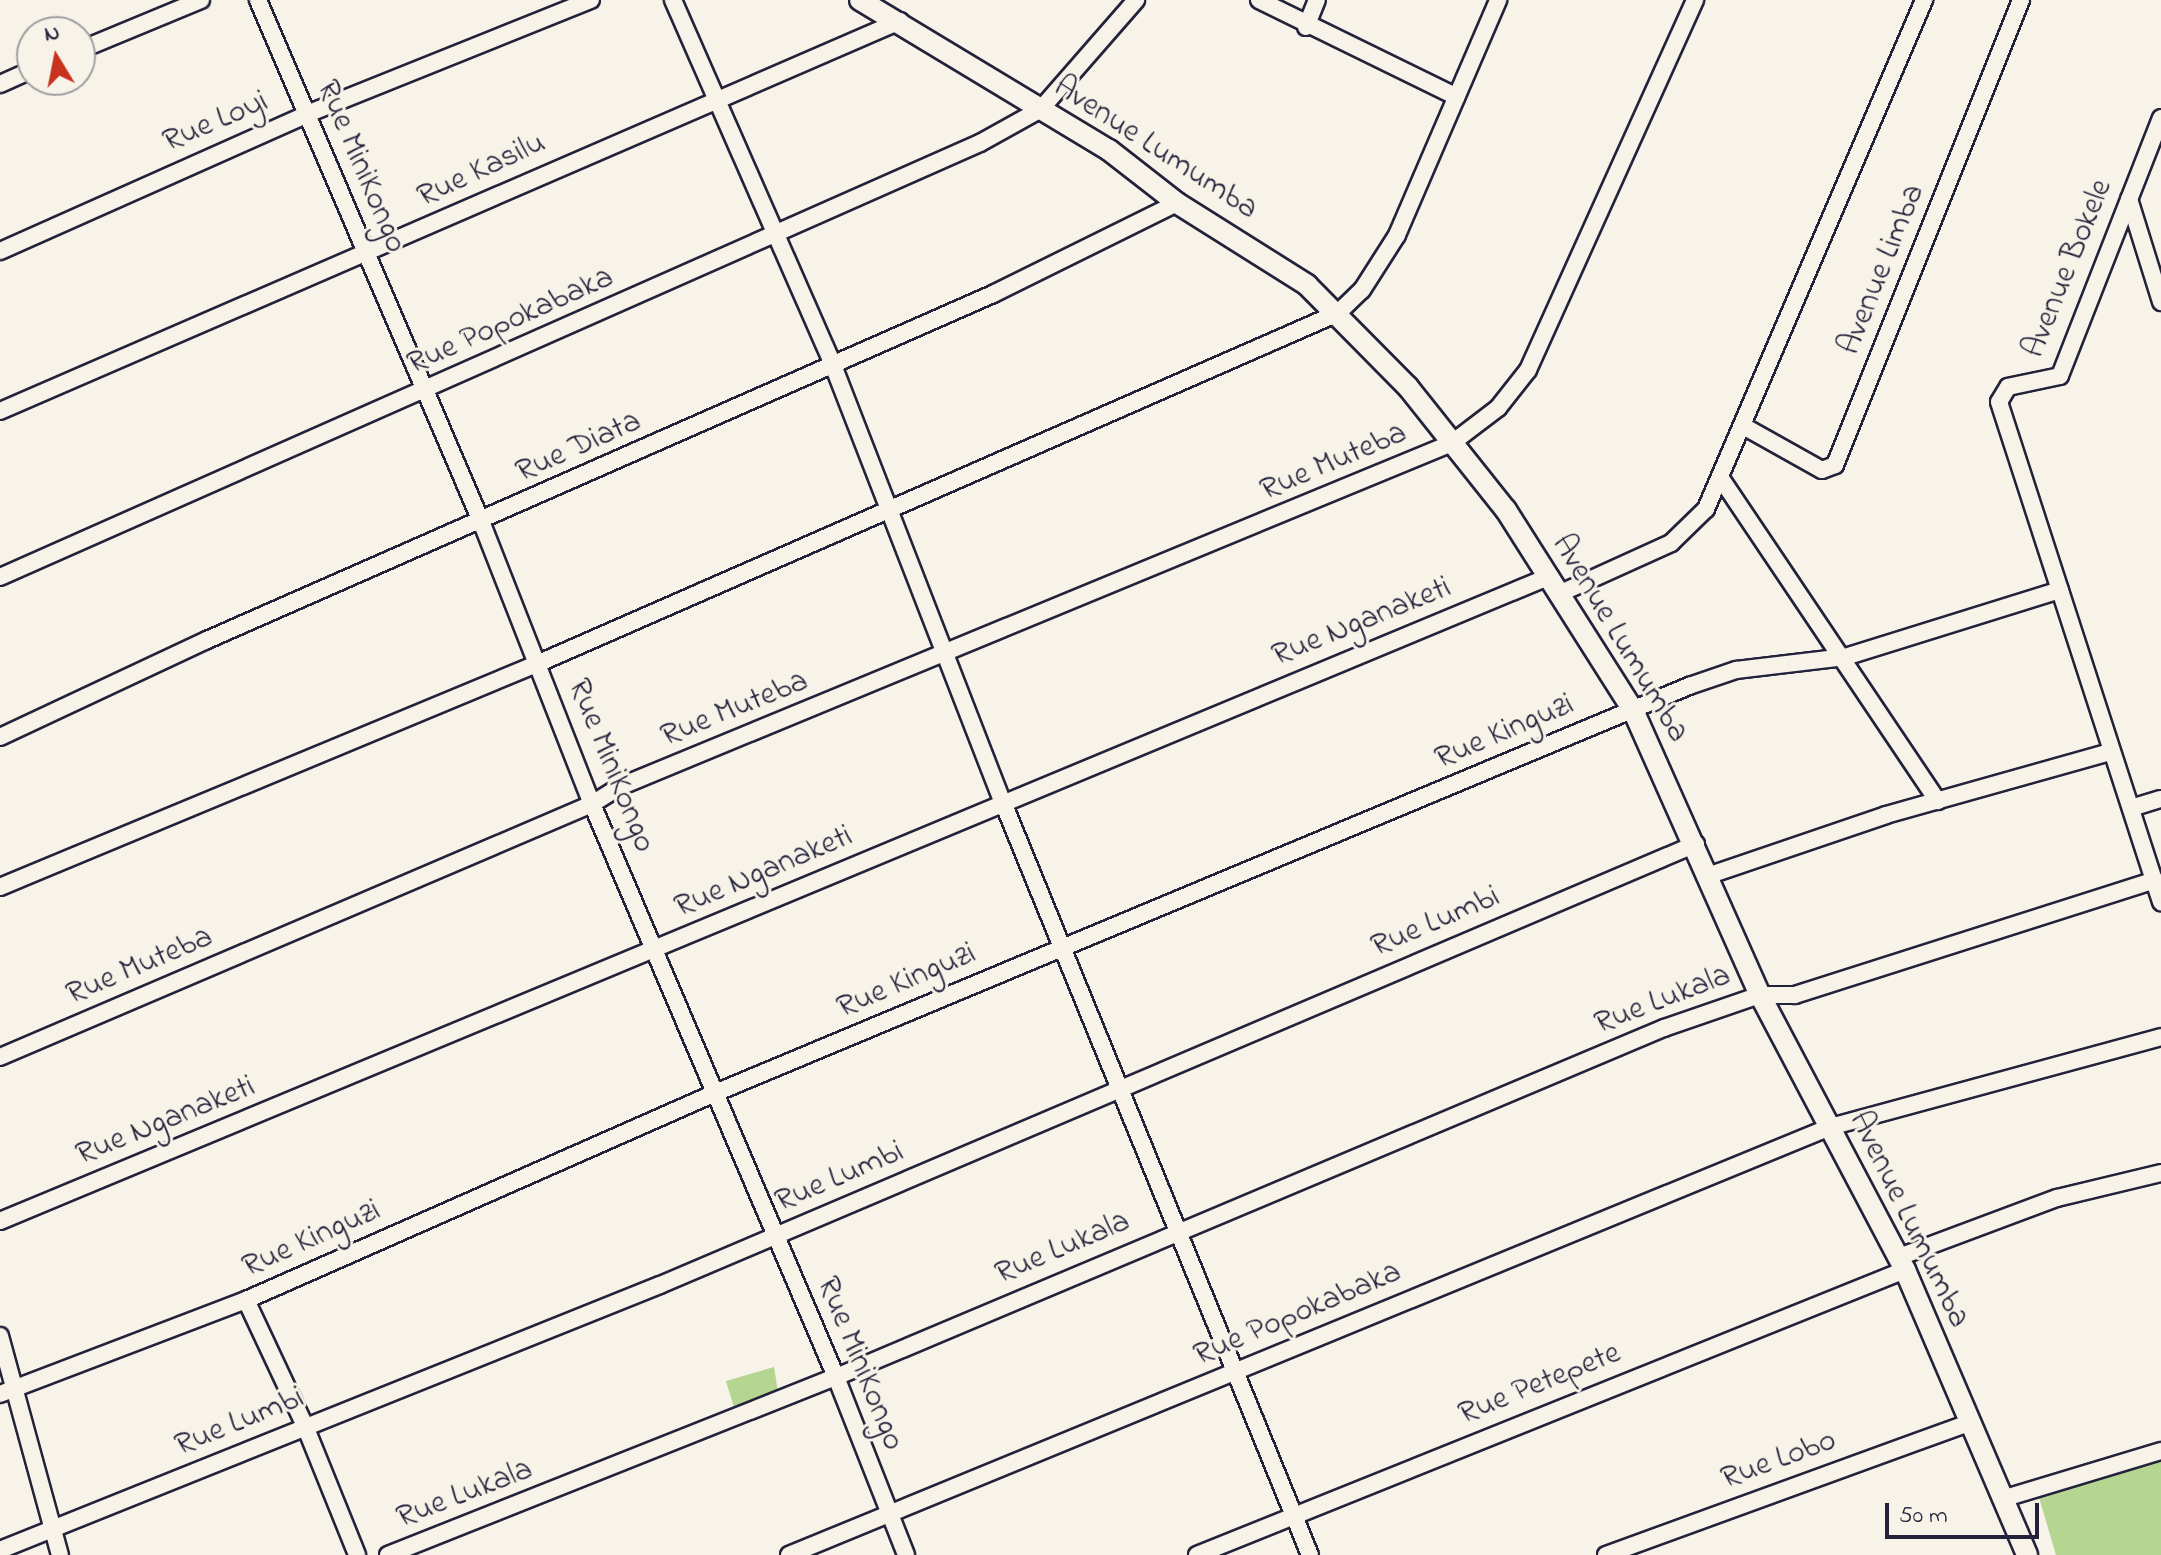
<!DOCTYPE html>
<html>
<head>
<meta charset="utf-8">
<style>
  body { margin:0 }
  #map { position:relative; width:2161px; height:1555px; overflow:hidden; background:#f7f3e8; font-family:"Indie Flower",sans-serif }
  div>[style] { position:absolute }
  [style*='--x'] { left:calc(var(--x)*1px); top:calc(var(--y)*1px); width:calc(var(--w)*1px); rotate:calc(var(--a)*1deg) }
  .green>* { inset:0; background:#b4d690 }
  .roads { filter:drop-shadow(2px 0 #22223b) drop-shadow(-2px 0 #22223b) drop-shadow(0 2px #22223b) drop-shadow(0 -2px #22223b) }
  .minor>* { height:16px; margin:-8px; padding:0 8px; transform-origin:8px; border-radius:8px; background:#f7f3e8 }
  .tertiary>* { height:20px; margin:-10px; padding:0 10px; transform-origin:10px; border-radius:10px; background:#f7f3e8 }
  span { translate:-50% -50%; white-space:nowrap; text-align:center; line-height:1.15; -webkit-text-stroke:6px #f7f3e8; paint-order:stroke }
  .street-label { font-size:32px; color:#22223b }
  .north { position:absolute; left:16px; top:16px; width:80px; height:80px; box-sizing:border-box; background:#f7f3e8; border:2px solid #a29fa3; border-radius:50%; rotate:350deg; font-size:22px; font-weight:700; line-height:32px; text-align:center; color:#22223b }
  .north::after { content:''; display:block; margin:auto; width:28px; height:36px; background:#c8321e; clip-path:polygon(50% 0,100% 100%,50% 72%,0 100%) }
  .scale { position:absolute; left:1885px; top:1503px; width:154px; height:36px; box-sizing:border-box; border:4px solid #22223b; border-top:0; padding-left:10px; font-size:24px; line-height:28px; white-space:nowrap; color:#22223b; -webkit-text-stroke:6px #f7f3e8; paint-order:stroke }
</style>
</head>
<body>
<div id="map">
  <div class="green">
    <i style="clip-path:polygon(774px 1367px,779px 1398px,736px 1414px,726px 1381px)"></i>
    <i style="clip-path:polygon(2161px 1458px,2161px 1555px,2056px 1555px,2038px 1494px)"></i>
  </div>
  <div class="roads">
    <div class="minor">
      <i style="--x:258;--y:0;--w:567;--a:66.83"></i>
      <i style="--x:481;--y:521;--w:304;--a:68.6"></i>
      <i style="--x:592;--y:804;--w:623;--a:66.93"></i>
      <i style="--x:836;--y:1377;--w:191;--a:68.5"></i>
      <i style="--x:673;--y:0;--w:399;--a:66.3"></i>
      <i style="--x:833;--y:365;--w:467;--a:68.8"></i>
      <i style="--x:1002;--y:800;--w:815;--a:67.81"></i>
      <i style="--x:1259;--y:0;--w:220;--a:26.1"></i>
      <i style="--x:1306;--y:27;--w:29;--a:-68"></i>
      <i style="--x:80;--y:50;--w:131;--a:-22.5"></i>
      <i style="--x:0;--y:84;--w:35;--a:-24"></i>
      <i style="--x:2161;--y:118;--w:277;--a:111.4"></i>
      <i style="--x:2060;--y:376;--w:53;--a:168.1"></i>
      <i style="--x:2008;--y:387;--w:17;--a:121"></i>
      <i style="--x:1999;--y:402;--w:526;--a:72.05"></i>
      <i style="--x:2129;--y:199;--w:108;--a:72.7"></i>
      <i style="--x:0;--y:251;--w:336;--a:-24"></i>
      <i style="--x:307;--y:114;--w:306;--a:-21.9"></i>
      <i style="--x:0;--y:411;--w:981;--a:-23.43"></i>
      <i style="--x:1745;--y:427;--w:88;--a:29.2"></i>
      <i style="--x:1822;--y:470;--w:14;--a:-21"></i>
      <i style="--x:1835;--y:465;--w:501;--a:-68.2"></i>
      <i style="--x:1722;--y:480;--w:387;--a:56.1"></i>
      <i style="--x:0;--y:577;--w:1072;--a:-23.89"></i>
      <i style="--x:980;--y:143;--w:70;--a:-29.1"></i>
      <i style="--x:1041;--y:109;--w:145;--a:-48.9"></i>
      <i style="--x:1563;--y:592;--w:119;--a:-24.4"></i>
      <i style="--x:1671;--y:543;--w:49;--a:-44.2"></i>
      <i style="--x:1706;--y:509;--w:554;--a:-66.81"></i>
      <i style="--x:0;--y:737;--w:229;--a:-25.1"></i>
      <i style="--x:207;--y:640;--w:859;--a:-23.76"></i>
      <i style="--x:993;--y:294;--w:205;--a:-26.3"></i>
      <i style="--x:2131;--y:808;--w:31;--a:-17"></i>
      <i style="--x:1710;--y:875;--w:186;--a:-18.8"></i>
      <i style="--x:1886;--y:815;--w:233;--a:-15.7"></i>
      <i style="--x:0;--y:887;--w:584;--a:-22.57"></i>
      <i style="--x:539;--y:663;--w:872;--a:-23.66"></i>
      <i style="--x:1338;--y:313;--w:33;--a:-44"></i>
      <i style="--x:1362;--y:290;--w:65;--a:-57.5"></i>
      <i style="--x:1397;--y:235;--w:256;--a:-66.7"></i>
      <i style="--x:0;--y:1057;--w:644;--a:-23.14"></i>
      <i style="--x:592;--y:804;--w:32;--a:-32"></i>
      <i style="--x:619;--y:787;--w:901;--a:-22.44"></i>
      <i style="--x:1452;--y:443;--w:58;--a:-37.3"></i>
      <i style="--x:1498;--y:408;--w:48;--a:-51.7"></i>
      <i style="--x:1528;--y:370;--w:406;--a:-65.7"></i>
      <i style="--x:0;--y:1221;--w:1679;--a:-22.59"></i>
      <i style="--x:1899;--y:1257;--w:169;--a:-20.5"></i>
      <i style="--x:2057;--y:1198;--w:107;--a:-13.5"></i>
      <i style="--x:246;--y:1300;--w:139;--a:64.9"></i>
      <i style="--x:305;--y:1426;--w:139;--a:68"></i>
      <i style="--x:0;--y:1336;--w:227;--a:74.7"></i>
      <i style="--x:0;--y:1394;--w:263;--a:-20.9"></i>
      <i style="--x:246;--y:1300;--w:513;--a:-23.81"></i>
      <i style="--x:715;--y:1093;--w:1056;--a:-22.68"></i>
      <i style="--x:1689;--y:686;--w:50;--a:-18.8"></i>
      <i style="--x:1736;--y:670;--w:110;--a:-6.8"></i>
      <i style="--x:1845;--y:657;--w:225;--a:-17.3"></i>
      <i style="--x:2005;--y:1498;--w:163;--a:-16.8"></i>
      <i style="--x:0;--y:1550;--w:711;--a:-21.88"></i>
      <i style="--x:660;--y:1285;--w:1126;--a:-23.06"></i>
      <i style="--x:388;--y:1555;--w:482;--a:-21.7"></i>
      <i style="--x:836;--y:1377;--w:899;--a:-22.86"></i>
      <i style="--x:1664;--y:1028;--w:102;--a:-19"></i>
      <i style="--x:1760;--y:995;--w:35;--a:0"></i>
      <i style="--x:1795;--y:995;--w:378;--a:-17.7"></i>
      <i style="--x:789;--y:1555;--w:1126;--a:-22.35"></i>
      <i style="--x:1830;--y:1127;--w:343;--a:-15.2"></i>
      <i style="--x:1197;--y:1555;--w:763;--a:-21.93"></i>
      <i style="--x:1606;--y:1555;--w:389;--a:-20"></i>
    </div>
    <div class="tertiary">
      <i style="--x:860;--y:0;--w:291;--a:31.1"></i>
      <i style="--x:1109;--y:150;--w:86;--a:37.9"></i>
      <i style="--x:1177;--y:203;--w:154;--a:32.2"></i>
      <i style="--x:1307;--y:285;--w:144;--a:45.3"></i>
      <i style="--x:1408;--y:387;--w:157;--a:51.5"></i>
      <i style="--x:1506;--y:510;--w:237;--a:57.6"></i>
      <i style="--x:1633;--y:710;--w:312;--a:66"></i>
      <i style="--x:1760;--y:995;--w:311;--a:62.2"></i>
      <i style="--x:1905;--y:1270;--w:310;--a:66.8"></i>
    </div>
  </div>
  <div class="street-label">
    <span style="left:216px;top:123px;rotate:-23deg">Rue Loyi</span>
    <span style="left:1155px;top:149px;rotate:33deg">Avenue Lumumba</span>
    <span style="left:360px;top:167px;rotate:67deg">Rue MiniKongo</span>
    <span style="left:482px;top:171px;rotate:-25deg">Rue Kasilu</span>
    <span style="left:2069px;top:269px;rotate:-68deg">Avenue Bokele</span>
    <span style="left:1883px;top:270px;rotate:-68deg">Avenue Limba</span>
    <span style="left:511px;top:322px;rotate:-24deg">Rue Popokabaka</span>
    <span style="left:579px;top:448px;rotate:-24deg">Rue Diata</span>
    <span style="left:1334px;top:463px;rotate:-23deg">Rue Muteba</span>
    <span style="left:1362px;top:623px;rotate:-22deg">Rue Nganaketi</span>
    <span style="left:1619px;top:639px;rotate:59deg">Avenue Lumumba</span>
    <span style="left:735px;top:710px;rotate:-22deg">Rue Muteba</span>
    <span style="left:1505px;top:733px;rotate:-23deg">Rue Kinguzi</span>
    <span style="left:610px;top:766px;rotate:68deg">Rue MiniKongo</span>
    <span style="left:764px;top:873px;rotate:-23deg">Rue Nganaketi</span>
    <span style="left:1436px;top:923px;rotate:-23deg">Rue Lumbi</span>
    <span style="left:140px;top:967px;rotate:-23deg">Rue Muteba</span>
    <span style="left:907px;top:982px;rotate:-23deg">Rue Kinguzi</span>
    <span style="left:1663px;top:1001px;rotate:-21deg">Rue Lukala</span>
    <span style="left:166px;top:1122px;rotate:-22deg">Rue Nganaketi</span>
    <span style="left:840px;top:1178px;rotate:-23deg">Rue Lumbi</span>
    <span style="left:1908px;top:1220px;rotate:64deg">Avenue Lumumba</span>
    <span style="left:312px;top:1240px;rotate:-24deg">Rue Kinguzi</span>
    <span style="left:1063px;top:1249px;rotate:-23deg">Rue Lukala</span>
    <span style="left:1298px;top:1315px;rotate:-23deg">Rue Popokabaka</span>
    <span style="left:859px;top:1364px;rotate:68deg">Rue MiniKongo</span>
    <span style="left:1540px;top:1385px;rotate:-22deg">Rue Petepete</span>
    <span style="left:240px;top:1423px;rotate:-22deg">Rue Lumbi</span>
    <span style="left:1779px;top:1461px;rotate:-20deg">Rue Lobo</span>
    <span style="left:465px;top:1495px;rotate:-21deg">Rue Lukala</span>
  </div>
  <div class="north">N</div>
  <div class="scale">50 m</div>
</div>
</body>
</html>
